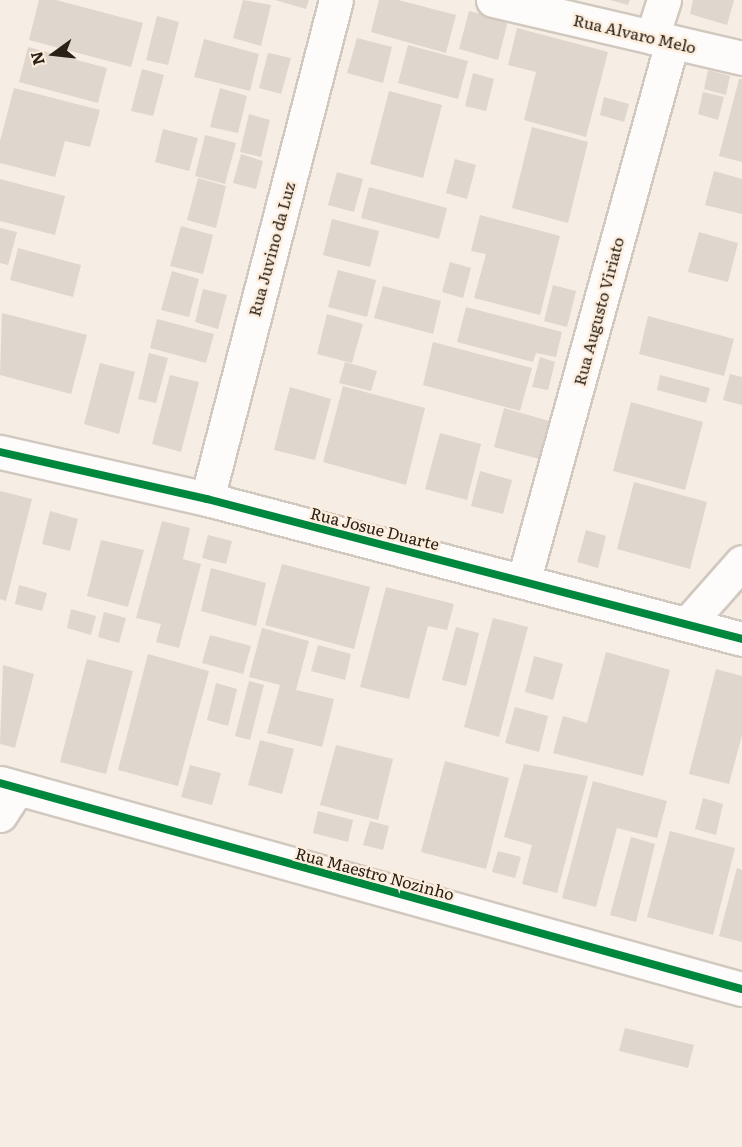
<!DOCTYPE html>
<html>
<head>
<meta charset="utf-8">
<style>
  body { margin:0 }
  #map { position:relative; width:742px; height:1147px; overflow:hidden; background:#f6ede4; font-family:Literata,serif }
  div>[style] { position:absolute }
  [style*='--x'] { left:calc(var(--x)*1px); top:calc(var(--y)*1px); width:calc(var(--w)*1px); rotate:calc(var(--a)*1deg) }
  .building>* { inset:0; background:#dfd6cd }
  .roads { filter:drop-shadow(2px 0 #d1c8bf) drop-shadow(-2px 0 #d1c8bf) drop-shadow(0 2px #d1c8bf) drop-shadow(0 -2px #d1c8bf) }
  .street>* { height:33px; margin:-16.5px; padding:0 16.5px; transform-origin:16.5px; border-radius:16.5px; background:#fefcfb }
  .secondary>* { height:33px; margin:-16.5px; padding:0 16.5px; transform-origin:16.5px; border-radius:16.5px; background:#fefcfb }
  .cycleway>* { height:8px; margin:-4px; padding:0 4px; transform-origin:4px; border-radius:4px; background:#00873e }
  span { translate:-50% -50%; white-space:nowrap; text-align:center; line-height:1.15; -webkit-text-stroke:5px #fdeddd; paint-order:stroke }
  .street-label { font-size:16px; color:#292016 }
  .north { position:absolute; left:24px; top:24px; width:60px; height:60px; -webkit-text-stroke:4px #fdeddd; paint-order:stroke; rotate:255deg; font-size:16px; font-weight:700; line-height:24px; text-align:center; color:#292016 }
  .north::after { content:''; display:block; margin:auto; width:21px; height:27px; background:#292016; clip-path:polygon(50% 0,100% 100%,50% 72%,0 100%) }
</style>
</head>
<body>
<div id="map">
  <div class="building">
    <i style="clip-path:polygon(39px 0,56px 0,143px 23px,131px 67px,29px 40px)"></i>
    <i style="clip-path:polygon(243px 0,271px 5px,261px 46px,233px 38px)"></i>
    <i style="clip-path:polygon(275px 0,309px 0,306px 9px)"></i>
    <i style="clip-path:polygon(379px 0,398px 0,456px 15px,446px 53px,371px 32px)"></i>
    <i style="clip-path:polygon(610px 0,630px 0,628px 5px)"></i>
    <i style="clip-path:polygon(693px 0,734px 0,727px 25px,690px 14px)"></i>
    <i style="clip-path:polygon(469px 11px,508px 21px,498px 60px,459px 49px)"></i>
    <i style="clip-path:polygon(157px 16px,179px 22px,168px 65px,146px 60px)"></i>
    <i style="clip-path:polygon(517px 28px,608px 52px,586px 137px,524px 120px,536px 72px,508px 65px)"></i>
    <i style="clip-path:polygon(357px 38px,392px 47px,383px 83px,347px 73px)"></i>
    <i style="clip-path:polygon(204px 39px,259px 54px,250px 91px,194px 77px)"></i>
    <i style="clip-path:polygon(408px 45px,468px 61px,458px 99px,398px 83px)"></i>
    <i style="clip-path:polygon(28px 47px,107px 68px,98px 103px,19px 82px)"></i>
    <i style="clip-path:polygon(268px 53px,291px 58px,281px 94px,259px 88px)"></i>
    <i style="clip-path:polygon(142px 69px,164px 75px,153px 116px,131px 111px)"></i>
    <i style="clip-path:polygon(708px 70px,730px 76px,726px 95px,704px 89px)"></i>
    <i style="clip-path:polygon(473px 73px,494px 79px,486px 111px,465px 106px)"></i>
    <i style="clip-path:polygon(739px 79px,742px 79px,742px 162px,719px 156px)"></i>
    <i style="clip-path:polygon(14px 88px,100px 110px,90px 147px,65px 141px,55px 177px,0 163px,0 141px)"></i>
    <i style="clip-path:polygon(220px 88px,247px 96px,238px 133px,210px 127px)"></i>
    <i style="clip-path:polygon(389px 91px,442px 105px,423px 178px,370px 164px)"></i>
    <i style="clip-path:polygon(703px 92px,724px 97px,718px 120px,698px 114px)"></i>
    <i style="clip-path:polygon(604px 97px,629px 104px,624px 122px,600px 115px)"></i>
    <i style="clip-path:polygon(249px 114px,270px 120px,261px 157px,240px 152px)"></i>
    <i style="clip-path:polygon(532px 127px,588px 142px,568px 223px,512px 208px)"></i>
    <i style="clip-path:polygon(163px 129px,198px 138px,189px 171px,155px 162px)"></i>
    <i style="clip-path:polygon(205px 135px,236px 143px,225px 184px,195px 176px)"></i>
    <i style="clip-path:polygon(241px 154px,263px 161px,256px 189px,233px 183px)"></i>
    <i style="clip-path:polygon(455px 159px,476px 165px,467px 199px,446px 193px)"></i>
    <i style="clip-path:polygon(714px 171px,742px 179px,742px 214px,705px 205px)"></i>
    <i style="clip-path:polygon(337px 172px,363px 179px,354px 212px,328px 205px)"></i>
    <i style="clip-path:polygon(198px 178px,226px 186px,216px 228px,187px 220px)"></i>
    <i style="clip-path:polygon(0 179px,65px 196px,55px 235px,0 221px)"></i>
    <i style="clip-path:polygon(369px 187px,447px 208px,439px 239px,361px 218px)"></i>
    <i style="clip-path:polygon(480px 215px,560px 236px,540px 315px,474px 298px,486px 254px,471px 251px)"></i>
    <i style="clip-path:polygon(332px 219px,379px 231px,370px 267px,323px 255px)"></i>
    <i style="clip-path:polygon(181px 226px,213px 235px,203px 274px,170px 266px)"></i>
    <i style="clip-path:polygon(0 228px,17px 232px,8px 265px,0 263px)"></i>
    <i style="clip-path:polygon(699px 232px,738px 243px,728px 282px,688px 272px)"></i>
    <i style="clip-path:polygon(18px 248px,81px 265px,73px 297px,10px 280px)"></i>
    <i style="clip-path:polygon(450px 262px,471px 268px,463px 298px,442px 292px)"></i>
    <i style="clip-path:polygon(338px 270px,376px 280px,367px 317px,328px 307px)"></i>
    <i style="clip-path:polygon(172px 271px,199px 279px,189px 317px,161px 310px)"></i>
    <i style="clip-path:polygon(553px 285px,576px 291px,567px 327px,544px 321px)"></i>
    <i style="clip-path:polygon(383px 286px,441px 301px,433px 334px,374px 318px)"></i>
    <i style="clip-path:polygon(203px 289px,227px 295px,218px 329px,195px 322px)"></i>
    <i style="clip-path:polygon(466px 307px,562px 332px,556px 357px,536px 353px,533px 362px,457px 342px)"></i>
    <i style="clip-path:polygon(2px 313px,87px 335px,71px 394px,0 375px)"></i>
    <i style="clip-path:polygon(327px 314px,363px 324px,352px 363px,317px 354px)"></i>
    <i style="clip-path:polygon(648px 316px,734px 339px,724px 376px,639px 354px)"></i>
    <i style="clip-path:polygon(157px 319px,214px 334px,206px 363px,150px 348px)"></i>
    <i style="clip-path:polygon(433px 342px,532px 368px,520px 411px,423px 385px)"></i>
    <i style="clip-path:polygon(149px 353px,168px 358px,156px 403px,138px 399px)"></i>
    <i style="clip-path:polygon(540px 357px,555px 362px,548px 390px,532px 387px)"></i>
    <i style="clip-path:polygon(345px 362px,377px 371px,371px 391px,339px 383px)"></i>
    <i style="clip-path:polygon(100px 363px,135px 372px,119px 434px,84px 424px)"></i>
    <i style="clip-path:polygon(730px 374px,742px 377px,742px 405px,723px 400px)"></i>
    <i style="clip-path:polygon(170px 375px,199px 382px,181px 452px,152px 444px)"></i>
    <i style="clip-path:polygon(660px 375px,710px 388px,706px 403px,657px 390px)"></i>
    <i style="clip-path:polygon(343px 386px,425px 408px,406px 485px,323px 462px)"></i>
    <i style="clip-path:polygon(290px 387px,331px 399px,315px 460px,274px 450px)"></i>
    <i style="clip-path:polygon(631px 402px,703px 422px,685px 490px,613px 471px)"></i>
    <i style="clip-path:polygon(504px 408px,553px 422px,543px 460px,494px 447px)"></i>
    <i style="clip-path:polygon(440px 433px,481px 444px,467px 500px,425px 489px)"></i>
    <i style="clip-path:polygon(480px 471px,512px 480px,503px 514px,471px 506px)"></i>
    <i style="clip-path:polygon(634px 482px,707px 502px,690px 569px,617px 549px)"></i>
    <i style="clip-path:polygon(0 491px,32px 499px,6px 601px,0 599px)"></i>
    <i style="clip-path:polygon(50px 511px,78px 519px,70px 551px,42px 544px)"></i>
    <i style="clip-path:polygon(162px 521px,190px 528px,183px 559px,201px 564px,179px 648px,156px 642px,161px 624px,136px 618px)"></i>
    <i style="clip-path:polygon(586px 530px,606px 536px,598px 568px,577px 562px)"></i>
    <i style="clip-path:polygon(208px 535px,232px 541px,226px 564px,202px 558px)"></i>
    <i style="clip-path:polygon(101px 540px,144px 550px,128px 607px,87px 596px)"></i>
    <i style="clip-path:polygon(282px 564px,370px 587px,354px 649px,265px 625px)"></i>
    <i style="clip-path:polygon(211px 568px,266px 583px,256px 626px,201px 611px)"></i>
    <i style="clip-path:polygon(19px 585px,47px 593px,42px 611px,15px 604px)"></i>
    <i style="clip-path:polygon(386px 587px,454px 604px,447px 630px,428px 626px,409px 699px,360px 687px)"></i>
    <i style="clip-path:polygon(71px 609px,96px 616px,91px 635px,67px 628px)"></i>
    <i style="clip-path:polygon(104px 612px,126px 618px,119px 643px,98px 637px)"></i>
    <i style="clip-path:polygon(493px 618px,528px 627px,499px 737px,464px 727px)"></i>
    <i style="clip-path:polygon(456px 627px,479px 633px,466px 686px,442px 680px)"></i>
    <i style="clip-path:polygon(262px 628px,309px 641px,296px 690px,334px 699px,322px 747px,267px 733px,280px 685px,249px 677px)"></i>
    <i style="clip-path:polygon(210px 635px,251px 646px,243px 674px,202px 663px)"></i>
    <i style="clip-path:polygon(318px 645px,351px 654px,345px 680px,311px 671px)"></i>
    <i style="clip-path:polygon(606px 652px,670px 670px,643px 776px,553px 753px,563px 716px,587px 723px)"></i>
    <i style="clip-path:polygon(148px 654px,209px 671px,178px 786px,118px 770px)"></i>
    <i style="clip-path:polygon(534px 656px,563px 664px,553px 700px,525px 692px)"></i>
    <i style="clip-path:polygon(87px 659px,133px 671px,106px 774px,60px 762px)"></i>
    <i style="clip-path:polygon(3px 665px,34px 674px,15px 748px,0 744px)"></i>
    <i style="clip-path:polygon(716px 669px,742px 676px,742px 735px,729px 784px,689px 774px)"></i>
    <i style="clip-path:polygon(249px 681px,264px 685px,250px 740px,235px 736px)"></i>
    <i style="clip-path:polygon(216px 683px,237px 689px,228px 726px,207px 720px)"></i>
    <i style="clip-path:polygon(515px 707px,548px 716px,539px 752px,505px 743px)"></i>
    <i style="clip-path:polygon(260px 740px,294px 749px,282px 794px,248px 785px)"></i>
    <i style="clip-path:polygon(336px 745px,393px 759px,378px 820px,320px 805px)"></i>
    <i style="clip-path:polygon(445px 761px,509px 778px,486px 869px,421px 852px)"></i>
    <i style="clip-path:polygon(524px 764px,588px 776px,557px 893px,522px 884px,532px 845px,504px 837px)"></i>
    <i style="clip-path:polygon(190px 765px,221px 773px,212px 805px,181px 797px)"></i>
    <i style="clip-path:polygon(593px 781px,667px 801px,657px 838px,617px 828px,596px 907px,562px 898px)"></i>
    <i style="clip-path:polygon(703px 798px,723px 804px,716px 835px,695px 829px)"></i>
    <i style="clip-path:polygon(318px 811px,353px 820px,348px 842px,313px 833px)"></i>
    <i style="clip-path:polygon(370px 821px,389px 826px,383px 850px,363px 845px)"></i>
    <i style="clip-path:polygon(670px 831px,735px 848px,713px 935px,647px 917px)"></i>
    <i style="clip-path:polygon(631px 837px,655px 844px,636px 922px,610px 915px)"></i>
    <i style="clip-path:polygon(498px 851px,521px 857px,515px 878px,492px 872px)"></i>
    <i style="clip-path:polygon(737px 868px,742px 870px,742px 942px,719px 936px)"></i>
    <i style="clip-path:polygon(625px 1028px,694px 1045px,688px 1068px,619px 1051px)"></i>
  </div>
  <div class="roads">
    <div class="street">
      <i style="--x:493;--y:0;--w:256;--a:13.1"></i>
      <i style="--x:652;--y:37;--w:39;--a:-72"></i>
      <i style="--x:0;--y:452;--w:212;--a:12.8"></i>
      <i style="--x:207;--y:499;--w:553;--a:14.66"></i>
      <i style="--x:524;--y:579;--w:557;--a:-74.59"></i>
      <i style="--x:688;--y:623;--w:81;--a:-48.5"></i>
      <i style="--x:0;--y:783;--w:770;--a:15.52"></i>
      <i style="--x:0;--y:815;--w:31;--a:-57"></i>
    </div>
    <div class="secondary">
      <i style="--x:207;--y:499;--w:515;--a:-75.51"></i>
    </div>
  </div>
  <div class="cycleway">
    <i style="--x:0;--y:452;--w:212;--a:12.8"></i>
    <i style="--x:207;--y:499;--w:553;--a:14.66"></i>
    <i style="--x:0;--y:783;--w:770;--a:15.52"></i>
  </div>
  <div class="street-label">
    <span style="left:635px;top:33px;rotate:13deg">Rua Alvaro Melo</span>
    <span style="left:271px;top:249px;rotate:-75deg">Rua Juvino da Luz</span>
    <span style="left:598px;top:311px;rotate:-75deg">Rua Augusto Viriato</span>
    <span style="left:375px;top:528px;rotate:14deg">Rua Josue Duarte</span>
    <span style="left:375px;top:873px;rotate:15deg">Rua Maestro Nozinho</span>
  </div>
  <div class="north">N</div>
</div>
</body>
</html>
